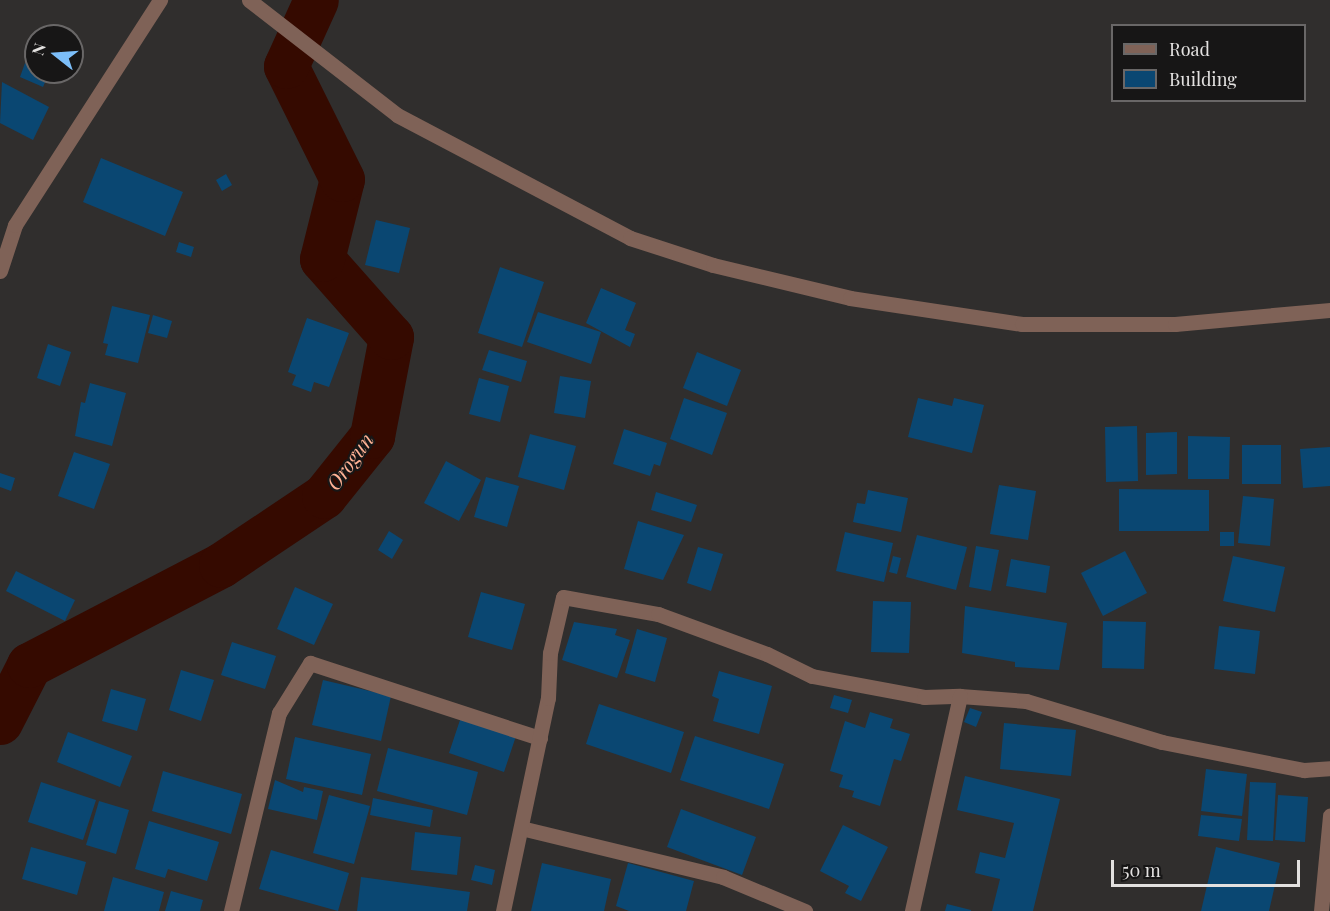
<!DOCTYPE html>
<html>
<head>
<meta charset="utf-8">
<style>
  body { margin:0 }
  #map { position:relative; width:1330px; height:911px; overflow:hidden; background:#302e2d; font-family:"Playfair Display",serif }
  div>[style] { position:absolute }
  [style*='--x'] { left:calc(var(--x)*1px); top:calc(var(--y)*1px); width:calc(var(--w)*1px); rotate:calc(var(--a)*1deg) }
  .river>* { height:45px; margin:-22.5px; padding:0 22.5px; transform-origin:22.5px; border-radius:22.5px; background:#350a00 }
  .building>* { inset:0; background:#0a4772 }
  .minor>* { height:15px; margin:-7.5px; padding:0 7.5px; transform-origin:7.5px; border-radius:7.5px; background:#7f6257 }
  span { translate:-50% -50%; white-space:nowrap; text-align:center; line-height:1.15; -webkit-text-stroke:4.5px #171616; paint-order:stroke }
  .water-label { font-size:20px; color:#ffb295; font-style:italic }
  .legend { position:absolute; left:1111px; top:24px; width:195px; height:78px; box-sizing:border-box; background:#171616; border:2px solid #696767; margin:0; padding:8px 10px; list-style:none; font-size:18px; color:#e3e1e0 }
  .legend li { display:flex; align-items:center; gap:12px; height:30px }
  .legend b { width:30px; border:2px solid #696767 }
  .north { position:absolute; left:24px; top:24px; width:60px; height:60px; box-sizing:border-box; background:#171616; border:2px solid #696767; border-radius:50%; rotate:287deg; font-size:16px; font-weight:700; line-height:24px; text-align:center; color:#e3e1e0 }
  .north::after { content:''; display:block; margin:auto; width:21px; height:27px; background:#7cbef9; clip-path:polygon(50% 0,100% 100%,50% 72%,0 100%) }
  .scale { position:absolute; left:1111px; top:860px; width:189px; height:27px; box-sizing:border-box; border:3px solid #e3e1e0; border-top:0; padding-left:8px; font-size:18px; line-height:21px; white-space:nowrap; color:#e3e1e0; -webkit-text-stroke:4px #171616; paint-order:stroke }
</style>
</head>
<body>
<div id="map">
  <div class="river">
    <i style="--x:0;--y:722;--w:64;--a:-63"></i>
    <i style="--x:29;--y:665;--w:216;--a:-27.5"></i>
    <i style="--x:221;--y:565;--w:124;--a:-33.8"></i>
    <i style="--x:324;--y:496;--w:77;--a:-51.3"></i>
    <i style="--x:372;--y:436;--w:101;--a:-79.1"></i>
    <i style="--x:391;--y:337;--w:104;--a:-131.5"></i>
    <i style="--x:322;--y:259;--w:82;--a:-76"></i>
    <i style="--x:342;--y:179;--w:126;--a:-116.4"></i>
    <i style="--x:286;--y:66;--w:72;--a:-65.6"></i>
  </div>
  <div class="building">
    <i style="clip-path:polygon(25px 63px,36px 72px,49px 73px,43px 87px,20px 77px)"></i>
    <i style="clip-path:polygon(2px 82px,49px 107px,33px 140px,0 123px)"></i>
    <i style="clip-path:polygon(101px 158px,183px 192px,165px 236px,83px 202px)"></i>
    <i style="clip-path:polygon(226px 174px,232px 185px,222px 191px,216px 180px)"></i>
    <i style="clip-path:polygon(376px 220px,410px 228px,399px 273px,365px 265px)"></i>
    <i style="clip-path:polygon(179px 242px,194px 247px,191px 257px,176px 252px)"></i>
    <i style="clip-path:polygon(500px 267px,544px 282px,522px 347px,478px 333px)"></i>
    <i style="clip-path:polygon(601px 288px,636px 303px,625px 330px,635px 334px,630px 347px,586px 323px)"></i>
    <i style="clip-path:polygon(112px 306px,150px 315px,138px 363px,105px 355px,108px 344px,103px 343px)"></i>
    <i style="clip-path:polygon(538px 312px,601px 332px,591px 364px,527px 342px)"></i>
    <i style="clip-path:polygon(153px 315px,172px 321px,167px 338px,148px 333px)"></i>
    <i style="clip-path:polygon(307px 318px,349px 333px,329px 387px,314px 382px,311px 392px,292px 385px,296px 375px,288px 372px)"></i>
    <i style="clip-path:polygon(48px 344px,71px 352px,60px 386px,37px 378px)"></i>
    <i style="clip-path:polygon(489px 350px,527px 361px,521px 382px,482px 370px)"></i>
    <i style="clip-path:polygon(697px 352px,741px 370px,727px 406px,683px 388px)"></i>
    <i style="clip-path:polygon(560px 376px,591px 381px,585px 418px,554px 413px)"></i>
    <i style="clip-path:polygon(479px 378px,509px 386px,500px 422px,469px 414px)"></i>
    <i style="clip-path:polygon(90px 383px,126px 393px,112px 446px,75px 436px,81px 402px,85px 403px)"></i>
    <i style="clip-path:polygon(684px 398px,727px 413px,712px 455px,670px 439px)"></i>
    <i style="clip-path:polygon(918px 398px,952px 406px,954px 398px,984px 405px,972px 453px,908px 437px)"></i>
    <i style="clip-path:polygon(1137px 426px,1138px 481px,1106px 482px,1105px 427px)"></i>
    <i style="clip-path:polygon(624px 429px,667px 443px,660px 466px,654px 464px,650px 476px,613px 464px)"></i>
    <i style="clip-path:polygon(1177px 432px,1177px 474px,1146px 475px,1146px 433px)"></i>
    <i style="clip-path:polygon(530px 434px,576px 446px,564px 490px,518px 477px)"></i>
    <i style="clip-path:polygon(1188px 436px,1230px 437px,1229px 479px,1188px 479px)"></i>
    <i style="clip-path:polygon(1242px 445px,1281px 445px,1281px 484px,1242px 484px)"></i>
    <i style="clip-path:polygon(1330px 447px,1330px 486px,1303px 488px,1300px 449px)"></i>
    <i style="clip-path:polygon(74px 452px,110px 464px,94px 509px,58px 496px)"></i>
    <i style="clip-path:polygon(446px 461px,481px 480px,459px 521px,424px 503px)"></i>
    <i style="clip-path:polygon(0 473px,15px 478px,11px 491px,0 487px)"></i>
    <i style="clip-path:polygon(486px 477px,519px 486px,507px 527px,474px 517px)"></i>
    <i style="clip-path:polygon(999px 485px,1036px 491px,1028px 540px,990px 534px)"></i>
    <i style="clip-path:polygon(1119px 489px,1209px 490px,1209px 531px,1119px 531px)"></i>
    <i style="clip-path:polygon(868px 490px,908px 498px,901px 532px,853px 522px,857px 503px,865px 504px)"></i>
    <i style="clip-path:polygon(656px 492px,697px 505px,691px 522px,651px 510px)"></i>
    <i style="clip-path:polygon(1243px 496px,1274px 499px,1270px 546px,1238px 543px)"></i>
    <i style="clip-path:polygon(638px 521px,684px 535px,663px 580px,624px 569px)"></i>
    <i style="clip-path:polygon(389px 531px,403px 540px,392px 559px,378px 550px)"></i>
    <i style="clip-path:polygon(845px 532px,893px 543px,884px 582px,836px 571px)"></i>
    <i style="clip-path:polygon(1220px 532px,1234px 532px,1234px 546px,1220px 546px)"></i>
    <i style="clip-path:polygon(917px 535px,967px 547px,956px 590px,906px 577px)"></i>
    <i style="clip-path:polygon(976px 546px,999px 550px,991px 591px,969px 587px)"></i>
    <i style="clip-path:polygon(698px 547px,723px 554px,711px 591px,687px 583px)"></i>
    <i style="clip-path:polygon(1125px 551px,1147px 593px,1103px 616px,1081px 573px)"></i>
    <i style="clip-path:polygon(893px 556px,901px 558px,897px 574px,889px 572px)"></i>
    <i style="clip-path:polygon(1233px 556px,1285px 567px,1275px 612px,1223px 601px)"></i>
    <i style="clip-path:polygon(1011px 559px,1050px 566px,1046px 593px,1006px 586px)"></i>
    <i style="clip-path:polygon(16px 571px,75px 600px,65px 621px,6px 591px)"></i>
    <i style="clip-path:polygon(295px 587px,333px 604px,314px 645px,277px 629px)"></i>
    <i style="clip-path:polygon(481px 592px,525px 604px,512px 650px,468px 637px)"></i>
    <i style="clip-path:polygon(873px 601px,911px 602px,909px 653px,871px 652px)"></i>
    <i style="clip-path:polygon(965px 606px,1067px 623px,1059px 670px,1015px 667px,1015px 662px,962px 653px)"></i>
    <i style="clip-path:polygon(1103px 621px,1146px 622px,1144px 669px,1102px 668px)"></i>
    <i style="clip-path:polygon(574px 622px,617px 629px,615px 635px,630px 640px,617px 678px,562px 660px)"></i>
    <i style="clip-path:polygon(1219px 626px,1260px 631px,1255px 674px,1214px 669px)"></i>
    <i style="clip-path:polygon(637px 629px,667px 638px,655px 682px,625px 673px)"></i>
    <i style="clip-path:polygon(232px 642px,276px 656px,265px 689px,221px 675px)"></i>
    <i style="clip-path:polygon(181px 670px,214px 680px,201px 721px,169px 710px)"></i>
    <i style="clip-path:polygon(719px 671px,772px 686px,759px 734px,713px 721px,719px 699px,712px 696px)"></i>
    <i style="clip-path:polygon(323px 680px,391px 696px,381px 741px,312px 725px)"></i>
    <i style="clip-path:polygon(111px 689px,146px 699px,137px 731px,102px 721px)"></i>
    <i style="clip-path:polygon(834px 695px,852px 700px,848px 713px,830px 708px)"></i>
    <i style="clip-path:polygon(599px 704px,684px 732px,671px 773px,586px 744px)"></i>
    <i style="clip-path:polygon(970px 708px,982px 712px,976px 727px,964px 722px)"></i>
    <i style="clip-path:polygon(870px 712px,893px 719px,890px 728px,910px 734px,901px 761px,894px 759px,880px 806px,852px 797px,854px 791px,839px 787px,843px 775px,830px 771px,845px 721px,865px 728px)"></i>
    <i style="clip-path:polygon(461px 717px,516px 736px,504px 772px,449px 753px)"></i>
    <i style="clip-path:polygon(1004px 723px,1076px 730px,1071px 776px,1000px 769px)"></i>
    <i style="clip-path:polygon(68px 732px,132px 756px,120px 787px,57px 762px)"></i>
    <i style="clip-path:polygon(695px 736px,784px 764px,769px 809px,680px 780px)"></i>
    <i style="clip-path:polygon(295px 737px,371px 754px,362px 795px,286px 779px)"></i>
    <i style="clip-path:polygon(388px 748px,478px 772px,467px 815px,377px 791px)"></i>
    <i style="clip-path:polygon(1206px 769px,1247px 774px,1242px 816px,1201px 811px)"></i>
    <i style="clip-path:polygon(163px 771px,242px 794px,231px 834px,152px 811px)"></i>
    <i style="clip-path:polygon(965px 776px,1060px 799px,1033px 911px,992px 911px,1000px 879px,975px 873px,980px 852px,1005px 858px,1014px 823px,957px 810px)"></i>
    <i style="clip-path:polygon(275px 780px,303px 792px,304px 787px,323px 791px,317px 820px,268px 809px)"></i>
    <i style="clip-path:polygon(41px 782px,96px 800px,83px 840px,28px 822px)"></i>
    <i style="clip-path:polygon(1250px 782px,1276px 783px,1273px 841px,1247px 840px)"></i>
    <i style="clip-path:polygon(329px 795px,370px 806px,354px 864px,313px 853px)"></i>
    <i style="clip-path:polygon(1278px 795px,1308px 797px,1305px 842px,1275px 840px)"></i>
    <i style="clip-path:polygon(373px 798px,433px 810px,430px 827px,370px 815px)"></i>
    <i style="clip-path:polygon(99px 801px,129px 810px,116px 854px,86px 845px)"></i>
    <i style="clip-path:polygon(681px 809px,756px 837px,742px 875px,667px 847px)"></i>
    <i style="clip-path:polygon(1201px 815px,1242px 819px,1239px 841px,1198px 836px)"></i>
    <i style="clip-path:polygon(149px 821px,219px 842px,207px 881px,168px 869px,165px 878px,135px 869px)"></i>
    <i style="clip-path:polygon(843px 825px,888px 847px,861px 901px,845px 893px,849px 886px,820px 871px)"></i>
    <i style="clip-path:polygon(415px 832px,461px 837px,457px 875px,411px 870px)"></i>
    <i style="clip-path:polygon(31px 847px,86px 862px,77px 895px,22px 879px)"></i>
    <i style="clip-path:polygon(1216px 847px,1280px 863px,1269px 911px,1201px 911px)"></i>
    <i style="clip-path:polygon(271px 850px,349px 873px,338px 911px,259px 889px)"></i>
    <i style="clip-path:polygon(542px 863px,611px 879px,604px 911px,531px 911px)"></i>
    <i style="clip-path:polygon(628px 863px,694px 881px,686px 911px,629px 911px,616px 906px)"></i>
    <i style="clip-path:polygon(475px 865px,495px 870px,492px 885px,471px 880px)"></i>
    <i style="clip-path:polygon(113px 877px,164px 892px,159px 911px,104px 911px)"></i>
    <i style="clip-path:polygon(361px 877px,470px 892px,467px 911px,357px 911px)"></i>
    <i style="clip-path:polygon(171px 891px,203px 900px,200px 911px,165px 911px)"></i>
    <i style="clip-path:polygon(947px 904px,971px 910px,971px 911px,945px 911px)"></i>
  </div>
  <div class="minor">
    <i style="--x:249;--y:0;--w:187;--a:37.8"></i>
    <i style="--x:397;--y:115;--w:263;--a:27.8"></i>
    <i style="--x:630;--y:238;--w:87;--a:18"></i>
    <i style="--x:713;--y:265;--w:141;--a:13.5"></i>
    <i style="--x:850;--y:298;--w:174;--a:8.6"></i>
    <i style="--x:1022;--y:324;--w:153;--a:0"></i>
    <i style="--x:1175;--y:324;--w:156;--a:-5.2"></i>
    <i style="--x:0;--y:271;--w:48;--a:-71.9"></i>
    <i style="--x:15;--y:225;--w:268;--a:-57.2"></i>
    <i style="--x:960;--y:696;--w:66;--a:4.3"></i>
    <i style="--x:1026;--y:701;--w:142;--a:16.8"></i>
    <i style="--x:1162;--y:742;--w:145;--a:11.2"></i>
    <i style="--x:1304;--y:770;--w:26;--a:-4"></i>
    <i style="--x:521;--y:828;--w:208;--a:13.6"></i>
    <i style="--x:723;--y:877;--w:89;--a:22.5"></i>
    <i style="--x:231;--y:911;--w:204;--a:-76.4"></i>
    <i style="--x:279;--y:713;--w:59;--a:-58.2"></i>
    <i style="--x:310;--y:663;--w:242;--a:18.1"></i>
    <i style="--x:503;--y:911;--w:218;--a:-78.1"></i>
    <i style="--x:548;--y:698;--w:45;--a:-87.5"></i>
    <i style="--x:550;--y:653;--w:57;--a:-76.9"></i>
    <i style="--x:563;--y:597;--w:97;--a:10.1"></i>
    <i style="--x:658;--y:614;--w:116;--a:20.2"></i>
    <i style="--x:767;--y:654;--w:50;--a:26.1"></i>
    <i style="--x:812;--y:676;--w:114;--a:10.6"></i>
    <i style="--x:924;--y:697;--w:36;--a:-2"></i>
    <i style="--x:960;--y:696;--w:220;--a:102.6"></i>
    <i style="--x:1321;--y:911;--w:96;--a:-84.6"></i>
  </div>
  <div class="water-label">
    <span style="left:349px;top:461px;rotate:-54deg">Orogun</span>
  </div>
  <ul class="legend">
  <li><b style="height:8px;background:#7f6257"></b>Road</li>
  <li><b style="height:16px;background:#0a4772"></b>Building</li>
  </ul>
  <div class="north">N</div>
  <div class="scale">50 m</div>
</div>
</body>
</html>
